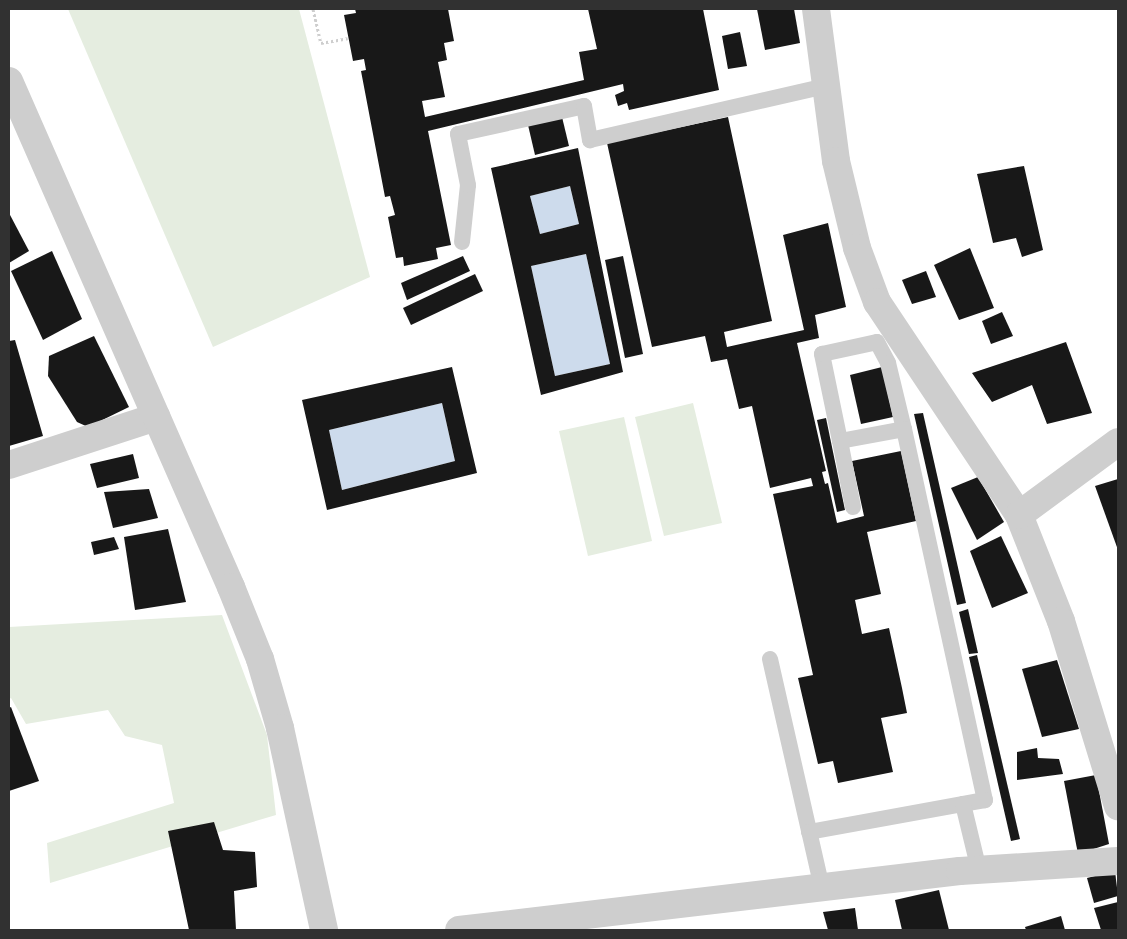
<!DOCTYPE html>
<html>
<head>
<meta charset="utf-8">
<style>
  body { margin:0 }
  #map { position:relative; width:1127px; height:939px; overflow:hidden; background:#fff; font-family:"Roboto Condensed",sans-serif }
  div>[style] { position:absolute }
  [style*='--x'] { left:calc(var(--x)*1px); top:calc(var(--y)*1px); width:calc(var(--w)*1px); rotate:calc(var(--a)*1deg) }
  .green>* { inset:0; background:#e5ede0 }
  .water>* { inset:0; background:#cddbec }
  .building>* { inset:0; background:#181818 }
  .path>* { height:3px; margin-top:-1.5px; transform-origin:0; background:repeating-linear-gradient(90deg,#cecece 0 2.5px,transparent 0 5px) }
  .service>* { height:16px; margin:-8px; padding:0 8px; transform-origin:8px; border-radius:8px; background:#cecece }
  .minor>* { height:28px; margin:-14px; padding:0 14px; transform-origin:14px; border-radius:14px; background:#cecece }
  .tertiary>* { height:28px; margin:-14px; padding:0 14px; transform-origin:14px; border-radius:14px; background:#cecece }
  span { translate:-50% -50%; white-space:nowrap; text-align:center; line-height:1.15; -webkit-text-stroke:5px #fff; paint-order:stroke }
  .frame { position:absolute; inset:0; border:10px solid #313131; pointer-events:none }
</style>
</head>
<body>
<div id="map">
  <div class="green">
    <i style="clip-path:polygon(68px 9px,299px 9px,370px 277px,213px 347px)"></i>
    <i style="clip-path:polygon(693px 403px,722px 523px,664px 536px,635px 417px)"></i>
    <i style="clip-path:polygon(624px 417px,652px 541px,588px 556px,559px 431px)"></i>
    <i style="clip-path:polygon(222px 615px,267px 735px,276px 815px,50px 883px,47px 843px,174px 803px,162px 745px,125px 736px,108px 710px,26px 724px,11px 698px,9px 699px,9px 627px)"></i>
  </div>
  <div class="water">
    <i style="clip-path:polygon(570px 186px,579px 224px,540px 234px,530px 196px)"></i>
    <i style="clip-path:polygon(586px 254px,610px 364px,555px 376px,531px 266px)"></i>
    <i style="clip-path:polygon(442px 403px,455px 461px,342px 490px,329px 430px)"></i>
  </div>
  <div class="building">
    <i style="clip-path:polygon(355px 9px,448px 9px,454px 41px,444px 43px,447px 60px,438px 62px,445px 97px,422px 101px,425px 117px,584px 80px,579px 52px,597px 49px,588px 9px,703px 9px,719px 90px,629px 110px,627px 103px,618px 106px,615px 95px,624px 91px,623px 84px,428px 131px,451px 245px,436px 248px,438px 259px,404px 266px,403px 257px,396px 258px,388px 217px,395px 215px,390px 196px,385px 197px,361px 71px,366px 70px,364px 59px,353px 61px,344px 15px,356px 13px)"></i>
    <i style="clip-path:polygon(757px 9px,794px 9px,800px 43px,765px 50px)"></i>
    <i style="clip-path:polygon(740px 32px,747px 66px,728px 69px,722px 36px)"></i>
    <i style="clip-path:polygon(562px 117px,569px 146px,535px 155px,528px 125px)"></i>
    <i style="clip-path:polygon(728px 117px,772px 321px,724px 332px,727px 347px,804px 330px,783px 235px,828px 223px,846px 307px,815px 315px,819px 338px,797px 343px,826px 471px,822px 472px,825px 484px,828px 483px,837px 523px,864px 516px,852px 461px,901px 451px,916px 521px,867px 532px,881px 594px,855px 600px,862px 634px,889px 628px,902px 688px,907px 713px,881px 718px,893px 772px,838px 783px,833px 761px,818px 764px,798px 678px,813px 675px,773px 494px,813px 486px,811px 478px,770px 488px,752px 406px,739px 409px,727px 359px,711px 362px,705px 336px,652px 347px,607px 143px)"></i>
    <i style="clip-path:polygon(evenodd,578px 148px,623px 372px,541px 395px,491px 168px,578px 148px,570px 186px,579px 224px,540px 234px,530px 196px,570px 186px,578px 148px,586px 254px,610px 364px,555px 376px,531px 266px,586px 254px)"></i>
    <i style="clip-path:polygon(1024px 166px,1043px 250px,1022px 257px,1016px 238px,993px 243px,977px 174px)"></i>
    <i style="clip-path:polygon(9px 213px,29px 251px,9px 263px)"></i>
    <i style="clip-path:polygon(970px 248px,994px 308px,959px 320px,934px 265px)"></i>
    <i style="clip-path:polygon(52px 251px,82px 319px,43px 340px,11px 271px)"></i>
    <i style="clip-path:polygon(463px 256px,470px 271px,407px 300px,401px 283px)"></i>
    <i style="clip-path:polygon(623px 256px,643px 354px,625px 358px,605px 260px)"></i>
    <i style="clip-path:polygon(926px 271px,936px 297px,912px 304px,902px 280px)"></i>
    <i style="clip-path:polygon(475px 274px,483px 291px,411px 325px,403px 308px)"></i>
    <i style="clip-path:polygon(1002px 312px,1013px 336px,991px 344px,982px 321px)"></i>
    <i style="clip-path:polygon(94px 336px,129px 407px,88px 427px,77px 422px,48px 376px,49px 356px)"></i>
    <i style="clip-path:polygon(15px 340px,43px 436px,9px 446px,9px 341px)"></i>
    <i style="clip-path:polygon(1066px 342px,1092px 413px,1047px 424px,1032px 385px,992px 402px,972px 373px)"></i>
    <i style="clip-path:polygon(evenodd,452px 367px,477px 473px,327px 510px,302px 400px,452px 367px,442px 403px,455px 461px,342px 490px,329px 430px,442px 403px)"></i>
    <i style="clip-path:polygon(882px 367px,893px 417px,861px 424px,850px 375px)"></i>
    <i style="clip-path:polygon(923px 413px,966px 603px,957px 605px,914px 414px)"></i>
    <i style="clip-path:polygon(826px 418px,845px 510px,837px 512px,817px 420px)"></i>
    <i style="clip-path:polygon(133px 454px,139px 478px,97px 488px,90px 464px)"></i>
    <i style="clip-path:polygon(978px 477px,1004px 522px,977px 540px,951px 488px)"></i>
    <i style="clip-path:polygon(1118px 479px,1118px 550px,1095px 486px)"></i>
    <i style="clip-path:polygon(149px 489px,158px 518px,113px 528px,104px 492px)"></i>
    <i style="clip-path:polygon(168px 529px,186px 602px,135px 610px,124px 537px)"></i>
    <i style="clip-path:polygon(1001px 536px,1028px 593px,992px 608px,970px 551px)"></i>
    <i style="clip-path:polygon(114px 537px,119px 549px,94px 555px,91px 542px)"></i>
    <i style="clip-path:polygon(968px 609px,978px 653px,969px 654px,959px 612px)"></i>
    <i style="clip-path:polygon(977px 655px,1020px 839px,1011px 841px,969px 657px)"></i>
    <i style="clip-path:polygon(1057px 660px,1079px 729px,1042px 737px,1022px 669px)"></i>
    <i style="clip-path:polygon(11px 707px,39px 781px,9px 791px,9px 708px)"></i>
    <i style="clip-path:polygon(1037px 748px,1038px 758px,1059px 759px,1063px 774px,1017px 780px,1017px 752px)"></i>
    <i style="clip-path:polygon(1096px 775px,1109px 844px,1078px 854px,1064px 781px)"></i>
    <i style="clip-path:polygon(214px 822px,223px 850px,255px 852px,257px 887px,234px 891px,236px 930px,189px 930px,168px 831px)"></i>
    <i style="clip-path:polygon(1115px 871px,1118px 896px,1094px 903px,1087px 878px)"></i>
    <i style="clip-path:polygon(939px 890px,949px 930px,902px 930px,895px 900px)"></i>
    <i style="clip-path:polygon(1118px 902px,1118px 930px,1101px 930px,1094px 908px)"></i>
    <i style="clip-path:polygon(855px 908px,858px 930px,828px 930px,823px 912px)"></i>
    <i style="clip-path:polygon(1061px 916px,1065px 930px,1026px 930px,1025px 927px)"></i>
  </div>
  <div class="path">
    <i style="--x:313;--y:9;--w:35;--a:77"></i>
    <i style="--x:321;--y:43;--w:27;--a:-10"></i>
  </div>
  <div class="service">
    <i style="--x:462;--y:242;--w:57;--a:-84"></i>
    <i style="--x:468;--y:185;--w:52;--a:-101.1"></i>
    <i style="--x:458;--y:134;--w:129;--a:-12.5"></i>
    <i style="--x:584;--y:106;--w:35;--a:80"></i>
    <i style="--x:590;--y:140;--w:242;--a:-12.9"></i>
    <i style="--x:840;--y:441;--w:89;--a:-101.7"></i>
    <i style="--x:822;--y:354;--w:56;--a:-12.3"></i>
    <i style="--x:877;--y:342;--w:24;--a:62"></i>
    <i style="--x:888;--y:363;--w:68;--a:76.4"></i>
    <i style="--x:853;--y:507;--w:67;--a:-101.1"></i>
    <i style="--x:840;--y:441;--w:65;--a:-10.6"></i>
    <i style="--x:904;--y:429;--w:380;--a:77.7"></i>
    <i style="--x:985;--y:800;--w:22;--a:170"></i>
    <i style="--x:770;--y:659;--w:234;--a:77.2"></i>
    <i style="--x:809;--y:832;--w:157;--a:-10.3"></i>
    <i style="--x:963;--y:804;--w:68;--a:76.4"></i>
  </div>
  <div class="minor">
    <i style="--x:816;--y:9;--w:153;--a:82.5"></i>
    <i style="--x:836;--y:161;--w:89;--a:76.4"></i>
    <i style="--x:857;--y:248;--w:58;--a:69.7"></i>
    <i style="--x:877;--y:302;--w:256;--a:56.3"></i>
    <i style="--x:1019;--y:515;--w:114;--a:68.4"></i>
    <i style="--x:1061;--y:621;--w:194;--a:72.9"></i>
    <i style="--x:9;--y:465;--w:155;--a:-18.1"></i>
    <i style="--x:1019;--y:515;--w:123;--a:-36.4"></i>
    <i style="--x:459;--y:930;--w:504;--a:-6.72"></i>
    <i style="--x:960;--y:871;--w:158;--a:-3.6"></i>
  </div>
  <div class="tertiary">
    <i style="--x:9;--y:81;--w:553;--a:66.31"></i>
    <i style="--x:231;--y:587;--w:78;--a:68.1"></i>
    <i style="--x:260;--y:659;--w:72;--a:73.8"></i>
    <i style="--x:280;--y:728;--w:207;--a:77.7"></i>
  </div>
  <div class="frame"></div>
</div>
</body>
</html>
